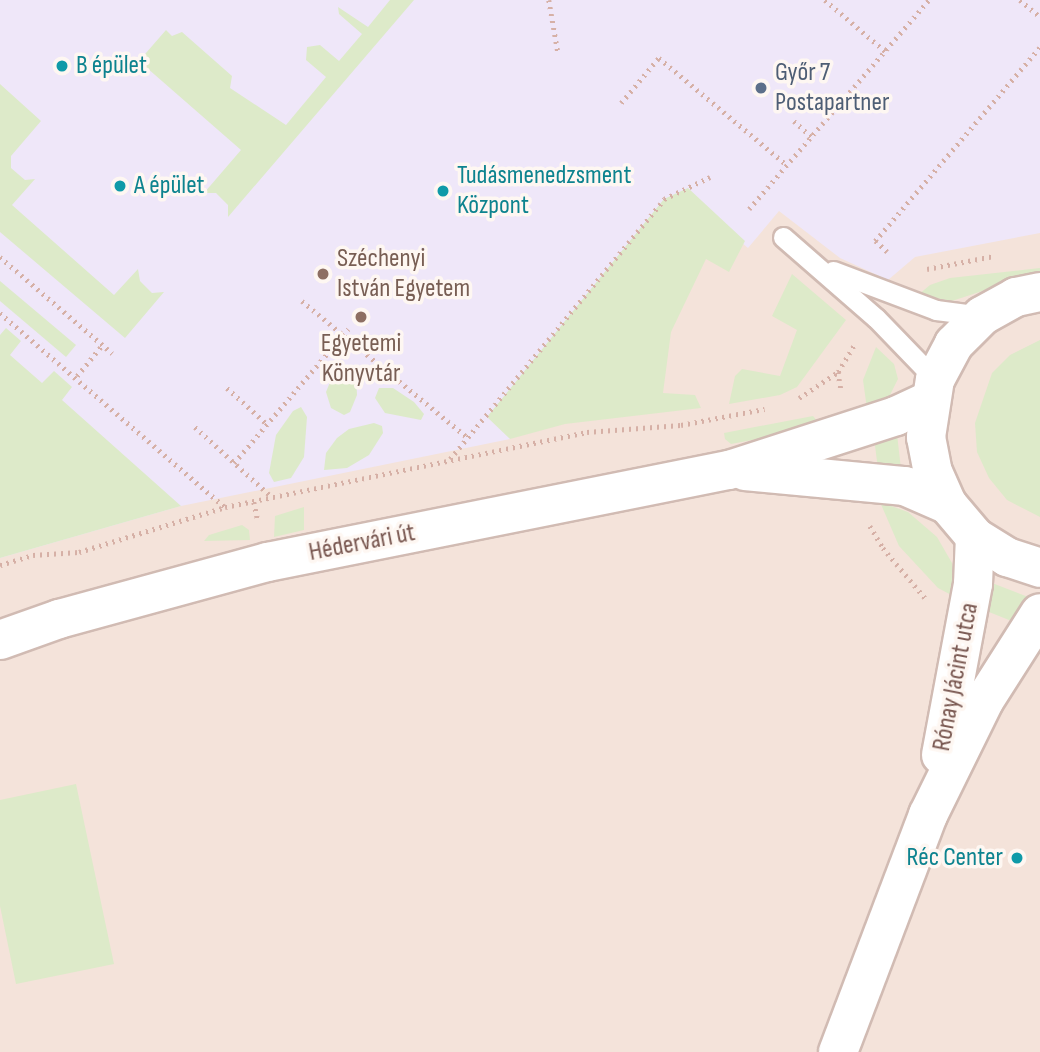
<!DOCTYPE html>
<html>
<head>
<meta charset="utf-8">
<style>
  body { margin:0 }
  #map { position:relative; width:1040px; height:1052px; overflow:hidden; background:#fcf2eb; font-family:"Sofia Sans Condensed",sans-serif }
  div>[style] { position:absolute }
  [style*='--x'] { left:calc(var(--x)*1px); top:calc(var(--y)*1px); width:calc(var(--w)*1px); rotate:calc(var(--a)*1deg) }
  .residential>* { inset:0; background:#f4e3da }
  .education>* { inset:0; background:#efe7f9 }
  .green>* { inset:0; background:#ddeac9 }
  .path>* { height:4.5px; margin-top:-2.25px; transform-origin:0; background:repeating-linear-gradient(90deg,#d6b0a6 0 2px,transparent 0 7px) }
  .roads { filter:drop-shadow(2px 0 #d1bbb3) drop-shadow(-2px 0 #d1bbb3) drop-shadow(0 2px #d1bbb3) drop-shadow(0 -2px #d1bbb3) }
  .service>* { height:19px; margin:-9.5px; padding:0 9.5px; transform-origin:9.5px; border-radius:9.5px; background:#fff }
  .minor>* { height:38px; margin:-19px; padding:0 19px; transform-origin:19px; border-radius:19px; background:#fff }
  .tertiary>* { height:38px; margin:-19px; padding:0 19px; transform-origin:19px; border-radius:19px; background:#fff }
  .dots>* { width:19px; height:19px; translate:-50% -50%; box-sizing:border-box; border:4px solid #fef7f2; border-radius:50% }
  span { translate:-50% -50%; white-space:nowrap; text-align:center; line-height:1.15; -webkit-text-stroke:7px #fef7f2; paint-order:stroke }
  .culture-label { font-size:26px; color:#0d838f }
  .left { translate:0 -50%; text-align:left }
  .right { translate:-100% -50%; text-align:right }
  .service-label { font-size:26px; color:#4e5e75 }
  .education-label { font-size:26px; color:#785e54 }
  .street-label { font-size:26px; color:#77554e }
</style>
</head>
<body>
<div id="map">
  <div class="residential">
    <i style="clip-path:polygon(0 0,1040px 0,1040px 1052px,0 1052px)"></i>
  </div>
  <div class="education">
    <i style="clip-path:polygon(0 0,1040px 0,1040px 233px,915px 257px,888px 280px,840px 258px,779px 211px,748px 248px,700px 208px,510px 439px,181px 506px,0 558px)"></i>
  </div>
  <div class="green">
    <i style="clip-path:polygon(390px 0,414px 0,228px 217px,228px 205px,216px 193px,204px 193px,241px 150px,139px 61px,166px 30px,172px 36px,182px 32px,232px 76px,230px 88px,286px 125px,326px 77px,306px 60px,307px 47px,320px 45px,339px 61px,362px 34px,339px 14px,338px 7px,368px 27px)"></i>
    <i style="clip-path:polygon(0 84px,41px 121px,11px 156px,11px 168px,25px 180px,35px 179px,12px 205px,114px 295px,138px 269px,140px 281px,152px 293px,164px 292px,125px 338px,0 232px)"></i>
    <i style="clip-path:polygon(688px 188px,745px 241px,729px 272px,706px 259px,671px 332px,663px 393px,695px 395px,701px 408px,565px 424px,510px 439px,487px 417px,664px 199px)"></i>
    <i style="clip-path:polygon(1040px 268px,1040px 272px,952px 301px,918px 295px,930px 285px,950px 278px)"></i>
    <i style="clip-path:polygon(792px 274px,846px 320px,797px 387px,780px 395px,729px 404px,735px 376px,742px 369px,780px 376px,797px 330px,772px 316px)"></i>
    <i style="clip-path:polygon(0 281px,76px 345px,66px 357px,0 301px)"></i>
    <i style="clip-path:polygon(6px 328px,21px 341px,10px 355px,42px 383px,54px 371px,72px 387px,62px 400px,181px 506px,0 558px,0 335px)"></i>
    <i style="clip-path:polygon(1040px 340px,1040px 517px,1007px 500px,989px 478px,977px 452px,975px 423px,992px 373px,1010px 355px)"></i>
    <i style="clip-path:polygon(876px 347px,894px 364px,898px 379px,890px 395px,867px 409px,863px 380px)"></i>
    <i style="clip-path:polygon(347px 365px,356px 375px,357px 395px,350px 412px,344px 415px,331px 408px,326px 392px,335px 370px)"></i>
    <i style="clip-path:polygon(379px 388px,393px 388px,414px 402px,424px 414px,421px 420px,385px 413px,375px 398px)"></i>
    <i style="clip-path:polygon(301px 407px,307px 417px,304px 457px,291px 478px,274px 482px,269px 473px,276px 435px,293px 411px)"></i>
    <i style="clip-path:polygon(813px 416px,822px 427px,731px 444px,725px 439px,724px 433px)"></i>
    <i style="clip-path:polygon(374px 423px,382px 426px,383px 433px,369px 455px,347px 468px,324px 470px,326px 453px,337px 438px,349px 429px)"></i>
    <i style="clip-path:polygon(897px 434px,901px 469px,878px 469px,874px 438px)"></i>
    <i style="clip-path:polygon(880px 502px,908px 512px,937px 537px,952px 563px,955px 597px,938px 588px,899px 546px)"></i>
    <i style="clip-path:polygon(304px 507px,304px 530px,274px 537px,275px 516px)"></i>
    <i style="clip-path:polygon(242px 525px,249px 530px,250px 540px,204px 541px,209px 535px)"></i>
    <i style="clip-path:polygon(992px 583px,1028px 597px,1014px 622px,984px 610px)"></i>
    <i style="clip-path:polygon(76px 784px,114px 964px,16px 984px,0 906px,0 800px)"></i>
  </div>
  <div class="path">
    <i style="--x:549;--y:0;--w:53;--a:80.2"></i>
    <i style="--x:825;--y:0;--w:79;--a:40.4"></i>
    <i style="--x:1020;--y:0;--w:26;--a:40"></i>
    <i style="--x:659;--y:58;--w:167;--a:39.9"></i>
    <i style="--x:621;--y:103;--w:62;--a:-50.2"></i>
    <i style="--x:794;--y:121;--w:24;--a:42"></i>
    <i style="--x:749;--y:209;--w:276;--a:-49.3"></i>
    <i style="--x:887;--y:252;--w:16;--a:-137"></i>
    <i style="--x:875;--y:241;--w:255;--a:-49.6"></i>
    <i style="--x:0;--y:257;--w:148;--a:40.6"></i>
    <i style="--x:927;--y:269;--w:68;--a:-11"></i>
    <i style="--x:302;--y:301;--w:215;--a:39.5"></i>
    <i style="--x:0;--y:313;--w:297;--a:40.8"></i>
    <i style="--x:838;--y:372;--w:17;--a:80"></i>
    <i style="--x:77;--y:376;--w:41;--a:-50.9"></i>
    <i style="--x:227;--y:388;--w:54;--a:42"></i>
    <i style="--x:799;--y:398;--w:47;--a:-33.7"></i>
    <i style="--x:838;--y:372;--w:31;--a:-59"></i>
    <i style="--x:195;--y:427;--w:104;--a:42.3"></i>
    <i style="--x:450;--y:459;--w:337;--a:-50.5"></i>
    <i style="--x:664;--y:199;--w:51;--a:-25.6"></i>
    <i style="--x:234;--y:463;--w:176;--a:-49.6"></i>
    <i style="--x:254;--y:502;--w:19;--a:78"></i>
    <i style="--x:870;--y:526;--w:26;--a:59"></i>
    <i style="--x:883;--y:548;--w:67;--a:49.9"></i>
    <i style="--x:0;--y:565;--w:34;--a:-17"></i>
    <i style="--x:33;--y:555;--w:46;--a:-3.7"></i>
    <i style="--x:79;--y:552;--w:153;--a:-17.1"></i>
    <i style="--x:225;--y:507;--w:370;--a:-11.7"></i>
    <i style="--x:587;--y:432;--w:94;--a:-4.3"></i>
    <i style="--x:681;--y:425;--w:85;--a:-10.9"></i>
  </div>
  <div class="roads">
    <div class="service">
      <i style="--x:783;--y:237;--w:123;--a:41.1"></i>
      <i style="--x:876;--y:318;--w:85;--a:46"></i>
      <i style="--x:833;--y:271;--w:110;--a:20.7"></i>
      <i style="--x:936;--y:310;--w:46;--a:7.4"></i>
    </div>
    <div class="minor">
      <i style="--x:941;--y:755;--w:174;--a:-79.4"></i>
      <i style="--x:973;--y:584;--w:47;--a:-87.6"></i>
      <i style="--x:838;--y:1052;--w:254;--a:-69.2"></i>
      <i style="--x:928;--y:815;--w:127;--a:-63.8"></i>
      <i style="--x:984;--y:701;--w:104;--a:-57.5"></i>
    </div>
    <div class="tertiary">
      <i style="--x:1040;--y:292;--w:25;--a:168"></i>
      <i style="--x:1016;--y:297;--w:39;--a:151"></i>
      <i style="--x:982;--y:316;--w:40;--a:135"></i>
      <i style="--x:954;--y:344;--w:40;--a:118"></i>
      <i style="--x:935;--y:379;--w:59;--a:98.8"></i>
      <i style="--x:926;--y:437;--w:36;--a:79"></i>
      <i style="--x:933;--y:472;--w:36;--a:66"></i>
      <i style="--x:948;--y:505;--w:42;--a:49.8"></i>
      <i style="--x:975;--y:537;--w:38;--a:32"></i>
      <i style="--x:1007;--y:557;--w:35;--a:18"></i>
      <i style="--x:745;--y:471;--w:161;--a:5.4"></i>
      <i style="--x:905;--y:486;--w:47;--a:23.8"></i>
      <i style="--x:0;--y:640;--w:63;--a:-19.6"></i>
      <i style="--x:59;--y:619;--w:217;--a:-15.3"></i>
      <i style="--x:268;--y:562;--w:470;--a:-11.3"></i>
      <i style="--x:729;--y:470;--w:176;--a:-17.9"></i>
      <i style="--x:896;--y:416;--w:35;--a:-25"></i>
    </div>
  </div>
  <div class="dots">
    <i style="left:62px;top:66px;background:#0f9aa8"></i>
    <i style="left:761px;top:88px;background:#5c6f8a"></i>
    <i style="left:120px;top:186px;background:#0f9aa8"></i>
    <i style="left:443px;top:191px;background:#0f9aa8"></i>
    <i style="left:323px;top:274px;background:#8d6e63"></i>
    <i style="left:361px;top:317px;background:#8d6e63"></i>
    <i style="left:1017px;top:858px;background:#0f9aa8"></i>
  </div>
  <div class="culture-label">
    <span class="left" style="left:76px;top:66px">B épület</span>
    <span class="left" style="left:457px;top:191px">Tudásmenedzsment<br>Központ</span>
    <span class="left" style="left:134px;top:186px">A épület</span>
    <span class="right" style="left:1003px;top:858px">Réc Center</span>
  </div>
  <div class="service-label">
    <span class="left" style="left:775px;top:88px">Győr 7<br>Postapartner</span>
  </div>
  <div class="education-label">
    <span class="left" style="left:337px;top:274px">Széchenyi<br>István Egyetem</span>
    <span style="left:361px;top:359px">Egyetemi<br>Könyvtár</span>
  </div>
  <div class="street-label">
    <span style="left:362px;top:543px;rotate:-11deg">Hédervári út</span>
    <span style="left:956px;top:677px;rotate:-79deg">Rónay Jácint utca</span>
  </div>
</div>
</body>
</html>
